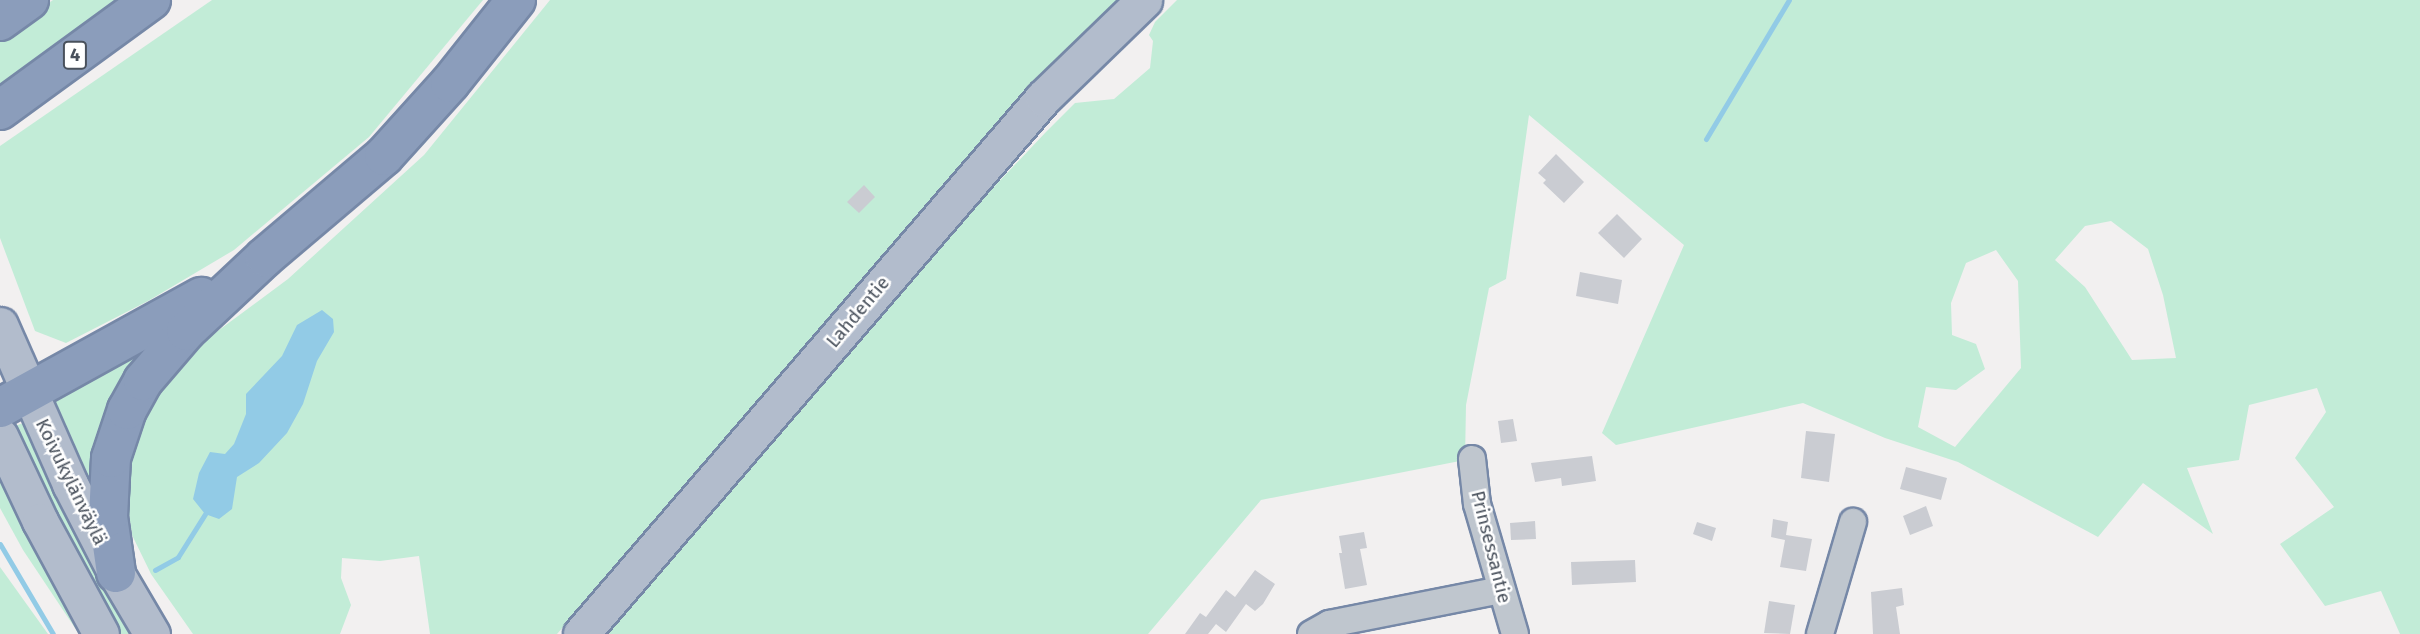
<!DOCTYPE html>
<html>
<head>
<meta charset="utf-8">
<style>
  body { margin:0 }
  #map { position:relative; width:2420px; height:634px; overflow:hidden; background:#f2f0f0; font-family:"Fira Sans",sans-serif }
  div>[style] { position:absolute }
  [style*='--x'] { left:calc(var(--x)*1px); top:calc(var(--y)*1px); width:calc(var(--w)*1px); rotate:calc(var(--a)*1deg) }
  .green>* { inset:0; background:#c2ecd7 }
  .water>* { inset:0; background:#92cbe6 }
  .stream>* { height:5px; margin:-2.5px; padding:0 2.5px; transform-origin:2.5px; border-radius:2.5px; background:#92cbe6 }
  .building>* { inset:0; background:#caccd2 }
  .roads { filter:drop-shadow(2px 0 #7688a7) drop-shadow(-2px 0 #7688a7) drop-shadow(0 2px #7688a7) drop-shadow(0 -2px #7688a7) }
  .minor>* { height:26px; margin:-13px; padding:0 13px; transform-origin:13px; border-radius:13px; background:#bfc6ce }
  .major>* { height:35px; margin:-17.5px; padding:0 17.5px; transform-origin:17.5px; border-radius:17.5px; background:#b2bccc }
  .highway>* { height:38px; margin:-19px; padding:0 19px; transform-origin:19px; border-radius:19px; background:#8b9dbb }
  span { translate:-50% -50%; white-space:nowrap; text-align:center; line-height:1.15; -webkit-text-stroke:5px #fff; paint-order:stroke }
  .shield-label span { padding:2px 5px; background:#fff; border:2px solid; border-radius:5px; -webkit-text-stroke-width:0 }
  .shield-label { font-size:18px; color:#49515c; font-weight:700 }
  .street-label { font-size:19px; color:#49515c }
</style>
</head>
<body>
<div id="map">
  <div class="green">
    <i style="clip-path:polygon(53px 0,115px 0,0 87px,0 39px)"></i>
    <i style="clip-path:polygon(212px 0,483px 0,369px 137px,234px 250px,148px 301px,66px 343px,35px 331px,0 238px,0 146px)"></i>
    <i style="clip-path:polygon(550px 0,1119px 0,1072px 46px,744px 417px,557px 634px,430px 634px,419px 556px,380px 561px,342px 558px,341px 578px,351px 605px,340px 634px,193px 634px,151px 574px,132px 535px,126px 494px,128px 460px,146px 409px,192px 350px,288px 279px,424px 155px)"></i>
    <i style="clip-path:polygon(evenodd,1177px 0,2420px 0,2420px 634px,2400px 634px,2381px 591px,2325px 606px,2280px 544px,2334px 507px,2295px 458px,2326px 412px,2317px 388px,2249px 405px,2239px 460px,2187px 468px,2213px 534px,2143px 483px,2098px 537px,1958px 462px,1885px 438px,1803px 403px,1616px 445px,1602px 433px,1684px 245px,1529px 115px,1506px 279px,1489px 288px,1466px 405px,1465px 460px,1261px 500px,1148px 634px,606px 634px,687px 534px,939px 245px,1045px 133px,1075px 103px,1114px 99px,1150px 68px,1153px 41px,1149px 35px,1155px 22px,1177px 0,2111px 221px,2148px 249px,2163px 295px,2176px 358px,2132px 360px,2085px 287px,2055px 260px,2085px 226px,2111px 221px,1177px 0,1996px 250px,2018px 281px,2021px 368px,1955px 447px,1918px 427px,1926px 387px,1956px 390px,1985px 369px,1976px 344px,1952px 335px,1951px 303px,1966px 263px,1996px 250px)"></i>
    <i style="clip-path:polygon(177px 323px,94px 502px,44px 394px)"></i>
    <i style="clip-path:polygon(27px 422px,137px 634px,115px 634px,8px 428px)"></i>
    <i style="clip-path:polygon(0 482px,11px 496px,86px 634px,79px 634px,23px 550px,0 508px)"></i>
    <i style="clip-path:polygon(0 567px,48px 634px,0 634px)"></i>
  </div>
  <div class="water">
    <i style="clip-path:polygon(322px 310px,333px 319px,334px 332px,317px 361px,303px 404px,287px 433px,259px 463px,237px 477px,232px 509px,219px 519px,205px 514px,193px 499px,199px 473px,210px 452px,225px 454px,234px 444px,246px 414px,246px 394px,282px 356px,297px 325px)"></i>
  </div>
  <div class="stream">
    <i style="--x:1706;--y:139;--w:162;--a:-59.2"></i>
    <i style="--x:0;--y:544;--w:104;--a:59.5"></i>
    <i style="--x:155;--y:570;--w:26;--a:-29"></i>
    <i style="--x:178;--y:557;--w:51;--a:-57.9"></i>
  </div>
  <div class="building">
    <i style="clip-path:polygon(1556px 154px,1584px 182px,1564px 203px,1543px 183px,1546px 180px,1538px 173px)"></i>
    <i style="clip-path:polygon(864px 185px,875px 197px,859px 213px,847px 202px)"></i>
    <i style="clip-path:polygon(1617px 214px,1642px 239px,1624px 258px,1598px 233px)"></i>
    <i style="clip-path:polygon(1580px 272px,1622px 280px,1618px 304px,1576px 296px)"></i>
    <i style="clip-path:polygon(1513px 419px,1517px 441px,1501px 443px,1498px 421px)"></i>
    <i style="clip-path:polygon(1806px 431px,1835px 434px,1829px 482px,1801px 478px)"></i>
    <i style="clip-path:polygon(1592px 456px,1596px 481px,1562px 486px,1561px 478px,1535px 482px,1531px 463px)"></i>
    <i style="clip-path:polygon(1906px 467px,1947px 478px,1941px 500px,1900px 489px)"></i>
    <i style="clip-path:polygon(1926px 506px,1933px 526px,1910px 535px,1903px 516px)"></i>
    <i style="clip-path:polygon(1773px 519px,1788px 522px,1786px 535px,1812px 539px,1806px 571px,1780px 567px,1785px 540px,1771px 537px)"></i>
    <i style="clip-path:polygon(1535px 521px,1536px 539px,1511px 540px,1510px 523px)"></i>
    <i style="clip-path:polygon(1697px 522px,1716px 528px,1712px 541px,1693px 534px)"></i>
    <i style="clip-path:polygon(1364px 532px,1367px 548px,1360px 549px,1367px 585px,1345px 589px,1339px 553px,1342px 553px,1339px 536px)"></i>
    <i style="clip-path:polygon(1635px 560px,1636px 582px,1572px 585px,1571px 562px)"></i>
    <i style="clip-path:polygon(1255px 570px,1275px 584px,1263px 604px,1255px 611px,1246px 604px,1226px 632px,1216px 624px,1208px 634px,1185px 634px,1200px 613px,1206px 617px,1226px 590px,1235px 597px)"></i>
    <i style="clip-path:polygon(1902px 588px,1904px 605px,1896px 607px,1900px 634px,1873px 634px,1871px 592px)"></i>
    <i style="clip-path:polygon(1769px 601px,1795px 605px,1790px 634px,1764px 633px)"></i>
  </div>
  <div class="roads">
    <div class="minor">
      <i style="--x:1472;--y:459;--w:45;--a:83.7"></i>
      <i style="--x:1477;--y:504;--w:135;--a:73.7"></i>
      <i style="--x:1311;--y:634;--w:21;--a:-29"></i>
      <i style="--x:1329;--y:624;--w:174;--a:-11.2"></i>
      <i style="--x:1820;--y:634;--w:117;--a:-73.6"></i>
    </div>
    <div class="major">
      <i style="--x:0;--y:325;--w:174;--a:66.2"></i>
      <i style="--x:70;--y:484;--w:100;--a:62.7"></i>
      <i style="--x:116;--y:573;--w:71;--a:59.5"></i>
      <i style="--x:0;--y:436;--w:94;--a:64.8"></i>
      <i style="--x:40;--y:521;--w:128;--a:61.6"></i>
      <i style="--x:581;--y:634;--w:708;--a:-49.24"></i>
      <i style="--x:1043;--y:98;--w:141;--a:-44.1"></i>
    </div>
    <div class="highway">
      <i style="--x:0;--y:21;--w:36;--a:-36"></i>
      <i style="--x:0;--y:110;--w:187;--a:-36.1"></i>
      <i style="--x:0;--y:408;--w:230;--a:-28.9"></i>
      <i style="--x:116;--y:573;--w:57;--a:-98.1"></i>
      <i style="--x:108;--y:517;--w:59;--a:-87.1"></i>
      <i style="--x:111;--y:458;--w:51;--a:-71.6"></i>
      <i style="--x:127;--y:410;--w:33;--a:-61"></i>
      <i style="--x:143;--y:381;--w:66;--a:-49.3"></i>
      <i style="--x:186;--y:331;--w:108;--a:-43.1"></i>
      <i style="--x:265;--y:257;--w:156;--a:-40.3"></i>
      <i style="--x:384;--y:156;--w:98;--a:-47.9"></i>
      <i style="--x:450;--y:83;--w:106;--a:-51.5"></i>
    </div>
  </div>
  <div class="shield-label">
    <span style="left:75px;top:55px">4</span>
  </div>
  <div class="street-label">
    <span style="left:858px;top:312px;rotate:-50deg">Lahdentie</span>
    <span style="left:71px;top:482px;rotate:64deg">Koivukylänväylä</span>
    <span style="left:1491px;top:547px;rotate:76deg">Prinsessantie</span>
  </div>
</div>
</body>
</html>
